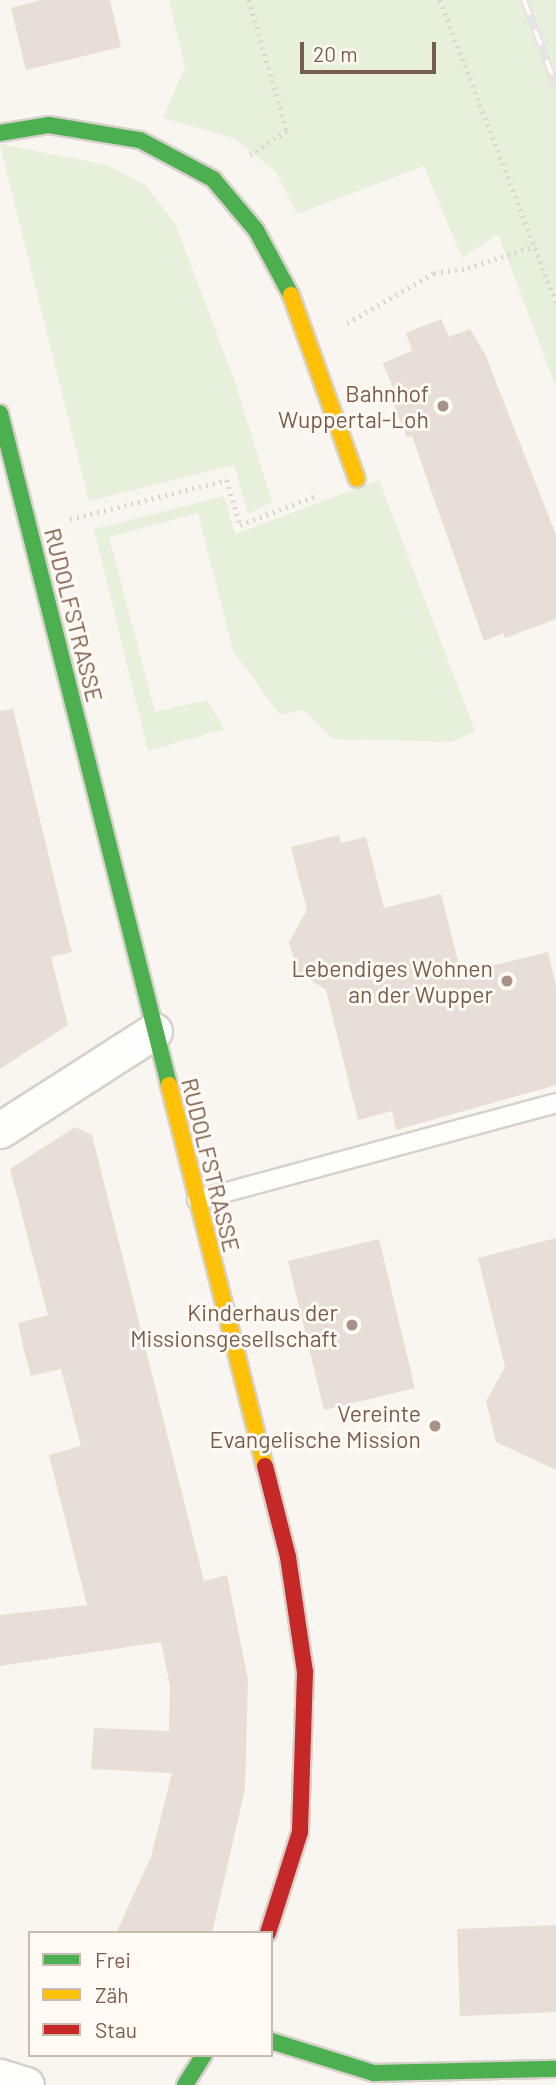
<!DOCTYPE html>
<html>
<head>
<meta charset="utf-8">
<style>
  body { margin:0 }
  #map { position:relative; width:556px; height:2085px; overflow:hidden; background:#f9f5f0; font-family:Barlow,sans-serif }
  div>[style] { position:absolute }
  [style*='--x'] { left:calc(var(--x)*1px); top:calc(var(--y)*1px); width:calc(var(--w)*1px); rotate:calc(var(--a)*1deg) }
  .green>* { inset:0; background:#e7f0db }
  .building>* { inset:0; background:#e6ded7 }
  .path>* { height:4.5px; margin-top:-2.25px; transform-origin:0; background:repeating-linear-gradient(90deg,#dcd5d0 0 2px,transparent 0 7px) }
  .roads { filter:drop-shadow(2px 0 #d7d1cb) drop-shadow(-2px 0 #d7d1cb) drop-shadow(0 2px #d7d1cb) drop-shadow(0 -2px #d7d1cb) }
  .lane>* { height:18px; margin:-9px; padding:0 9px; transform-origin:9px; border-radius:9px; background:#fefefd }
  .street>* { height:35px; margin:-17.5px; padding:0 17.5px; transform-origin:17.5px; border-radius:17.5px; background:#fefefd }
  .fast>* { height:16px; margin:-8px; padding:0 8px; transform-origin:8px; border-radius:8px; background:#4caf50 }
  .slow>* { height:16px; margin:-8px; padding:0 8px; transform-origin:8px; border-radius:8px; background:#ffc107 }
  .jam>* { height:16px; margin:-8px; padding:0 8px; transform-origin:8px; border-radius:8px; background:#c62828 }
  .rail>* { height:8px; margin-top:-4px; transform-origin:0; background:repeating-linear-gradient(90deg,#fffaf3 0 16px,#e6e3e7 0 32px); box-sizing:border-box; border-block:2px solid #e6e3e7 }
  .dots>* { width:19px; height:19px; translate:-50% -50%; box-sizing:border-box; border:4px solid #fffaf3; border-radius:50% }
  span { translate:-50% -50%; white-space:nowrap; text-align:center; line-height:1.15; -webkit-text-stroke:6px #fffaf3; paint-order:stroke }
  .poi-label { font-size:23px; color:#7a5c4d }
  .right { translate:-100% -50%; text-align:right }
  .street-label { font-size:23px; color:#7a5c4d }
  .legend { position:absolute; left:28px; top:1931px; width:245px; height:126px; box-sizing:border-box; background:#fffaf3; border:2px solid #cabbb1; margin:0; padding:9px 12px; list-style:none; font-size:21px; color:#7a5c4d }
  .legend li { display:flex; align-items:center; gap:14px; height:35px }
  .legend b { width:35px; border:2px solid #cabbb1 }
  .scale { position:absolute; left:300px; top:42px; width:136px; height:32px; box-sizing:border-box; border:4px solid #7a5c4d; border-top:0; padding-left:9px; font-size:21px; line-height:24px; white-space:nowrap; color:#7a5c4d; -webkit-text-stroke:5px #fffaf3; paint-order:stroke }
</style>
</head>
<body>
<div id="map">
  <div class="green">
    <i style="clip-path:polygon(169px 0,556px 0,556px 387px,498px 234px,462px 258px,424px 166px,297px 214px,276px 172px,233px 138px,163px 118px,185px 67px)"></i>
    <i style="clip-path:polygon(0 144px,107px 165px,145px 185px,175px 223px,235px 382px,272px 502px,248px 514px,234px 465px,89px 501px)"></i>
    <i style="clip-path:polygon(379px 480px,475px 731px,453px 742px,332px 739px,303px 710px,280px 715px,233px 651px,198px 513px,109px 537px,155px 712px,207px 700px,224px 729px,148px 751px,94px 529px,224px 496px,235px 534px)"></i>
  </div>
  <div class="building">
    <i style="clip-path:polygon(41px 0,110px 0,121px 47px,26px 70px,11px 8px)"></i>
    <i style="clip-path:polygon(441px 319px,449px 337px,470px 329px,485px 354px,556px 535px,556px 619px,505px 638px,503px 633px,484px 641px,412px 436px,407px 438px,388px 390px,393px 388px,383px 363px,412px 351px,406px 333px)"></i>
    <i style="clip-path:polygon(13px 709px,72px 952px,51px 957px,68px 1025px,0 1069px,0 711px)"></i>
    <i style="clip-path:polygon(339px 835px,341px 843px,366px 837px,384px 908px,441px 894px,461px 973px,548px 952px,556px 986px,556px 1085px,396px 1130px,392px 1111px,358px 1120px,326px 990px,297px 971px,289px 942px,307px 910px,291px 847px)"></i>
    <i style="clip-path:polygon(75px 1127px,92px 1135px,204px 1581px,227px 1575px,248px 1680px,245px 1789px,212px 1933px,116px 1933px,151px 1857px,172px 1773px,91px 1769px,94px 1728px,169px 1731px,170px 1686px,161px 1642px,0 1666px,0 1615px,87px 1605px,49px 1455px,81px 1446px,61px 1369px,31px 1376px,24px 1350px,18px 1323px,48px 1315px,10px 1169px)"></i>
    <i style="clip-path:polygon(556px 1238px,556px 1470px,496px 1442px,486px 1401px,505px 1367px,478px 1258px)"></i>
    <i style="clip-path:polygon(379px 1239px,415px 1388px,324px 1410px,288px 1261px)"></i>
    <i style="clip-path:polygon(556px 1925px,556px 2012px,460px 2016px,457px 1929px)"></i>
  </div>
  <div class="path">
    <i style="--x:249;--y:0;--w:136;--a:73.8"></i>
    <i style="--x:287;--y:131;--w:44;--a:147"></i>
    <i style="--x:440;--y:0;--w:324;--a:69"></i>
    <i style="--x:347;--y:323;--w:100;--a:-29.9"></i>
    <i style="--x:434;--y:273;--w:34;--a:-8"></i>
    <i style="--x:468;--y:268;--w:71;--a:-18.2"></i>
    <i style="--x:70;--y:519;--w:162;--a:-14"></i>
    <i style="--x:227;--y:480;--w:47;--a:73.9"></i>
    <i style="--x:240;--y:525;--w:84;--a:-21"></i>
  </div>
  <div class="roads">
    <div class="lane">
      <i style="--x:197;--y:1200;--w:372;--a:-15.1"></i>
    </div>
    <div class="street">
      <i style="--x:0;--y:1130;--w:183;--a:-32.7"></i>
      <i style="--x:0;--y:2077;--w:27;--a:17"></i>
    </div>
    <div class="fast">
      <i style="--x:0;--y:133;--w:50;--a:-9.3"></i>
      <i style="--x:49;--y:125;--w:92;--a:9.4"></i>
      <i style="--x:140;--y:140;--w:83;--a:28.1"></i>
      <i style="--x:213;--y:179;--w:67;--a:49.9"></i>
      <i style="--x:256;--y:230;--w:74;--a:61.7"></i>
      <i style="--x:0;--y:413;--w:693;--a:75.88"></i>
      <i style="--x:271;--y:2041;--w:108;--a:17.3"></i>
      <i style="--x:374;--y:2073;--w:182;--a:-1.3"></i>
      <i style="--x:185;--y:2085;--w:36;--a:-58"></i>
    </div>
    <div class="slow">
      <i style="--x:291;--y:295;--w:195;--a:70.3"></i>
      <i style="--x:169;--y:1085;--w:393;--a:75.9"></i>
    </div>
    <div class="jam">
      <i style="--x:265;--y:1466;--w:94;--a:75.8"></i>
      <i style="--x:288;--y:1557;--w:116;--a:81.6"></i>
      <i style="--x:305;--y:1672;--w:160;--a:91.8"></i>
      <i style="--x:300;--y:1832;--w:106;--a:107.6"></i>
    </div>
  </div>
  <div class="rail">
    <i style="--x:524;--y:0;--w:92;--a:69.6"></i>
  </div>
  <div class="dots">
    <i style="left:443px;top:406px;background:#a69286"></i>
    <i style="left:507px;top:981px;background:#a69286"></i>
    <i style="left:352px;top:1325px;background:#a69286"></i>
    <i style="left:435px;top:1426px;background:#a69286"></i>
  </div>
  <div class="poi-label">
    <span class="right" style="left:429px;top:406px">Bahnhof<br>Wuppertal-Loh</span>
    <span class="right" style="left:493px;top:981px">Lebendiges Wohnen<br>an der Wupper</span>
    <span class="right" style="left:338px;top:1325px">Kinderhaus der<br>Missionsgesellschaft</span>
    <span class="right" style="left:421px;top:1426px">Vereinte<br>Evangelische Mission</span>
  </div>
  <div class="street-label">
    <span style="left:74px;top:615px;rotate:76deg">RUDOLFSTRASSE</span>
    <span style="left:211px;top:1165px;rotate:76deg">RUDOLFSTRASSE</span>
  </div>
  <ul class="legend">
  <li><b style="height:9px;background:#4caf50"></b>Frei</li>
  <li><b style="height:9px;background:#ffc107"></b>Zäh</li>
  <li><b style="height:9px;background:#c62828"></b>Stau</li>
  </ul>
  <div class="scale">20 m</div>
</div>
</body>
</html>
